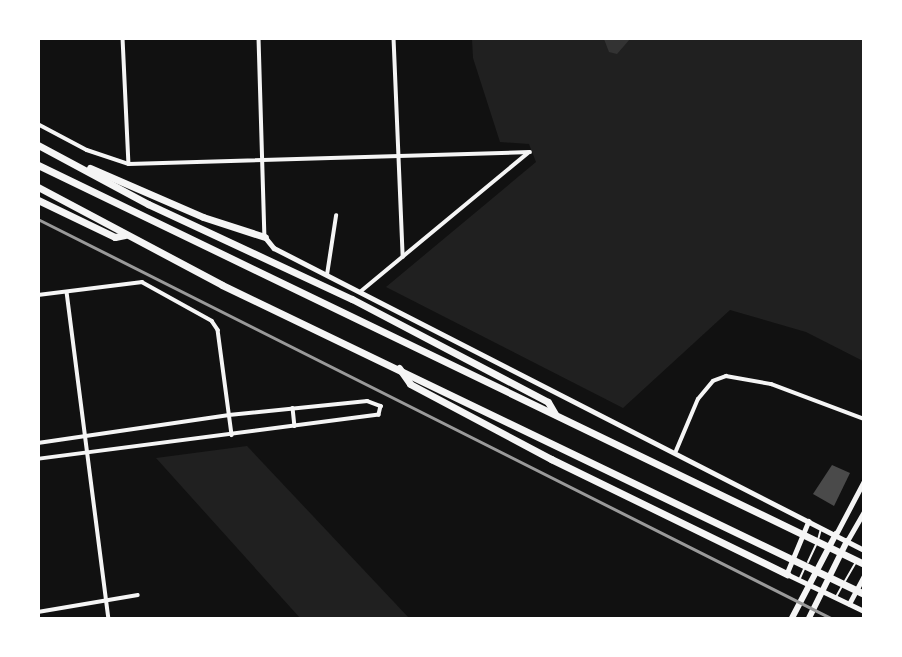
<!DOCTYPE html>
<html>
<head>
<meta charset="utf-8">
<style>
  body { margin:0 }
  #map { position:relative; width:902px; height:657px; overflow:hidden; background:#111; font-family:"Archivo Narrow",sans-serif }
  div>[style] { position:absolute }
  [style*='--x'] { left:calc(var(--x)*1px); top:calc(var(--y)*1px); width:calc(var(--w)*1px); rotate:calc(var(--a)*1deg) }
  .green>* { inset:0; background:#202020 }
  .water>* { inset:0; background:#333 }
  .building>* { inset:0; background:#4a4a4a }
  .service>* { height:2px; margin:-1px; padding:0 1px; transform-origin:1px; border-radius:1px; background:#f5f5f5 }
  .minor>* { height:3.5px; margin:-1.75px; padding:0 1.75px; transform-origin:1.75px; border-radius:1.75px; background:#f5f5f5 }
  .tertiary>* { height:4.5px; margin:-2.25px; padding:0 2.25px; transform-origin:2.25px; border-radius:2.25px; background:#f5f5f5 }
  .secondary>* { height:5px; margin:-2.5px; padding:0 2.5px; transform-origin:2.5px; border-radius:2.5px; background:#f5f5f5 }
  .primary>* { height:6px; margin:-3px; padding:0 3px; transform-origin:3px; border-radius:3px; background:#f5f5f5 }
  .motorway>* { height:7px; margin:-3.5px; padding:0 3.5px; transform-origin:3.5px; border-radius:3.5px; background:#f5f5f5 }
  .rail>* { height:2.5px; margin:-1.25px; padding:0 1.25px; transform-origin:1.25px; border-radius:1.25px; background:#9a9a9a }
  span { translate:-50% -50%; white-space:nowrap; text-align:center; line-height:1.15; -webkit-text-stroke:7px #fff; paint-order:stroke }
  .frame { position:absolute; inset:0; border:40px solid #fff; pointer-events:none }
</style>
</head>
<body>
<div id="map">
  <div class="green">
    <i style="clip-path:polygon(472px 39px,863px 39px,863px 361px,806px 332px,730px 310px,623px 408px,386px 287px,536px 162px,529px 144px,500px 142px,473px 58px)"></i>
    <i style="clip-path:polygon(247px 446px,409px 618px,300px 618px,156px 458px)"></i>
  </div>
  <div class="water">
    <i style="clip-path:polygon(604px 39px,604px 38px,630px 39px,617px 54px,609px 52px)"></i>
  </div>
  <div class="building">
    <i style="clip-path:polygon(832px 465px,850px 473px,834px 506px,813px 494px)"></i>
  </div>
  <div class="service">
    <i style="--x:818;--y:540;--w:11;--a:-75"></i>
    <i style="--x:808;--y:562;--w:19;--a:-65"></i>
    <i style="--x:800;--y:578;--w:12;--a:-66"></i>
    <i style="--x:845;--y:581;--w:22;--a:-60"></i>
    <i style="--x:836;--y:597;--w:13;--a:-61"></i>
  </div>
  <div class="minor">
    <i style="--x:123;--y:38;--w:126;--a:87.3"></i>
    <i style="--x:259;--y:38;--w:198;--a:88.3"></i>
    <i style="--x:394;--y:38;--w:219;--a:87.6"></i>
    <i style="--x:38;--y:124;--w:55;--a:28"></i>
    <i style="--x:87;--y:150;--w:44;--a:18.4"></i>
    <i style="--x:129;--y:164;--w:401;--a:-1.7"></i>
    <i style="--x:327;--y:275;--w:60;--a:-81.3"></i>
    <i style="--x:67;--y:292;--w:329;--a:82.7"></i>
    <i style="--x:360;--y:292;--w:218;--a:-39.6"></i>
    <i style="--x:38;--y:295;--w:105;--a:-7.1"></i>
    <i style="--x:142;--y:282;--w:80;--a:29.1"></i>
    <i style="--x:212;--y:321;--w:11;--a:56"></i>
    <i style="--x:218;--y:330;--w:106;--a:82.4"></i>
    <i style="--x:293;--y:408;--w:18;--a:84"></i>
    <i style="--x:38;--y:443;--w:193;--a:-8.3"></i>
    <i style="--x:229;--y:415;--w:139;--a:-5.8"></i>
    <i style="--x:367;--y:401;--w:15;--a:20"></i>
    <i style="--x:381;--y:406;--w:9;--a:103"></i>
    <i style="--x:379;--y:415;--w:344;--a:172.6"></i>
    <i style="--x:676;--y:451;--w:56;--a:-67.1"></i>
    <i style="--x:698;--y:399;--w:23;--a:-50"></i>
    <i style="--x:713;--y:381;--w:14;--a:-21"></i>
    <i style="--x:726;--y:376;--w:46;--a:10.1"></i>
    <i style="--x:771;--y:384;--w:99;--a:20.6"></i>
    <i style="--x:38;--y:612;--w:101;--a:-9.6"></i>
  </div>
  <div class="tertiary">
    <i style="--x:265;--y:237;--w:14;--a:51"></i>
    <i style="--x:274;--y:248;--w:663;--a:27.11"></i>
    <i style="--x:809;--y:521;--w:57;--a:112.5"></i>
    <i style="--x:787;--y:574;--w:85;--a:25.7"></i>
    <i style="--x:849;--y:604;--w:32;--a:-62"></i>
  </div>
  <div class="secondary">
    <i style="--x:836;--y:534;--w:60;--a:-62.2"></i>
    <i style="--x:847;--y:541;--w:34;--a:-60"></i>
  </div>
  <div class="primary">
    <i style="--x:792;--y:618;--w:95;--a:-62.4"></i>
    <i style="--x:809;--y:618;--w:86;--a:-63.7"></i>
  </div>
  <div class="motorway">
    <i style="--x:38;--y:145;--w:125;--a:28.2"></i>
    <i style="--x:148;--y:204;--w:225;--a:25"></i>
    <i style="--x:352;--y:299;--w:221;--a:27.7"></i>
    <i style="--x:548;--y:402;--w:14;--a:60"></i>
    <i style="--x:38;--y:165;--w:917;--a:25.78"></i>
    <i style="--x:90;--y:168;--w:123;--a:23.4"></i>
    <i style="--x:203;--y:217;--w:65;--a:17.9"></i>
    <i style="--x:38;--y:187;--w:208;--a:28"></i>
    <i style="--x:222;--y:285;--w:712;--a:25.7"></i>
    <i style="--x:38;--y:200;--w:85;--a:25.7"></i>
    <i style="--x:115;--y:237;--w:10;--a:-11"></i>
    <i style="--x:399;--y:368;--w:19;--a:55"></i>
    <i style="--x:410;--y:384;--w:160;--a:28"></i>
    <i style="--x:551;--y:459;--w:263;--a:26"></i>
  </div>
  <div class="rail">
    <i style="--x:38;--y:219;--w:888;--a:26.71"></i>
  </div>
  <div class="frame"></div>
</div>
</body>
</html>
